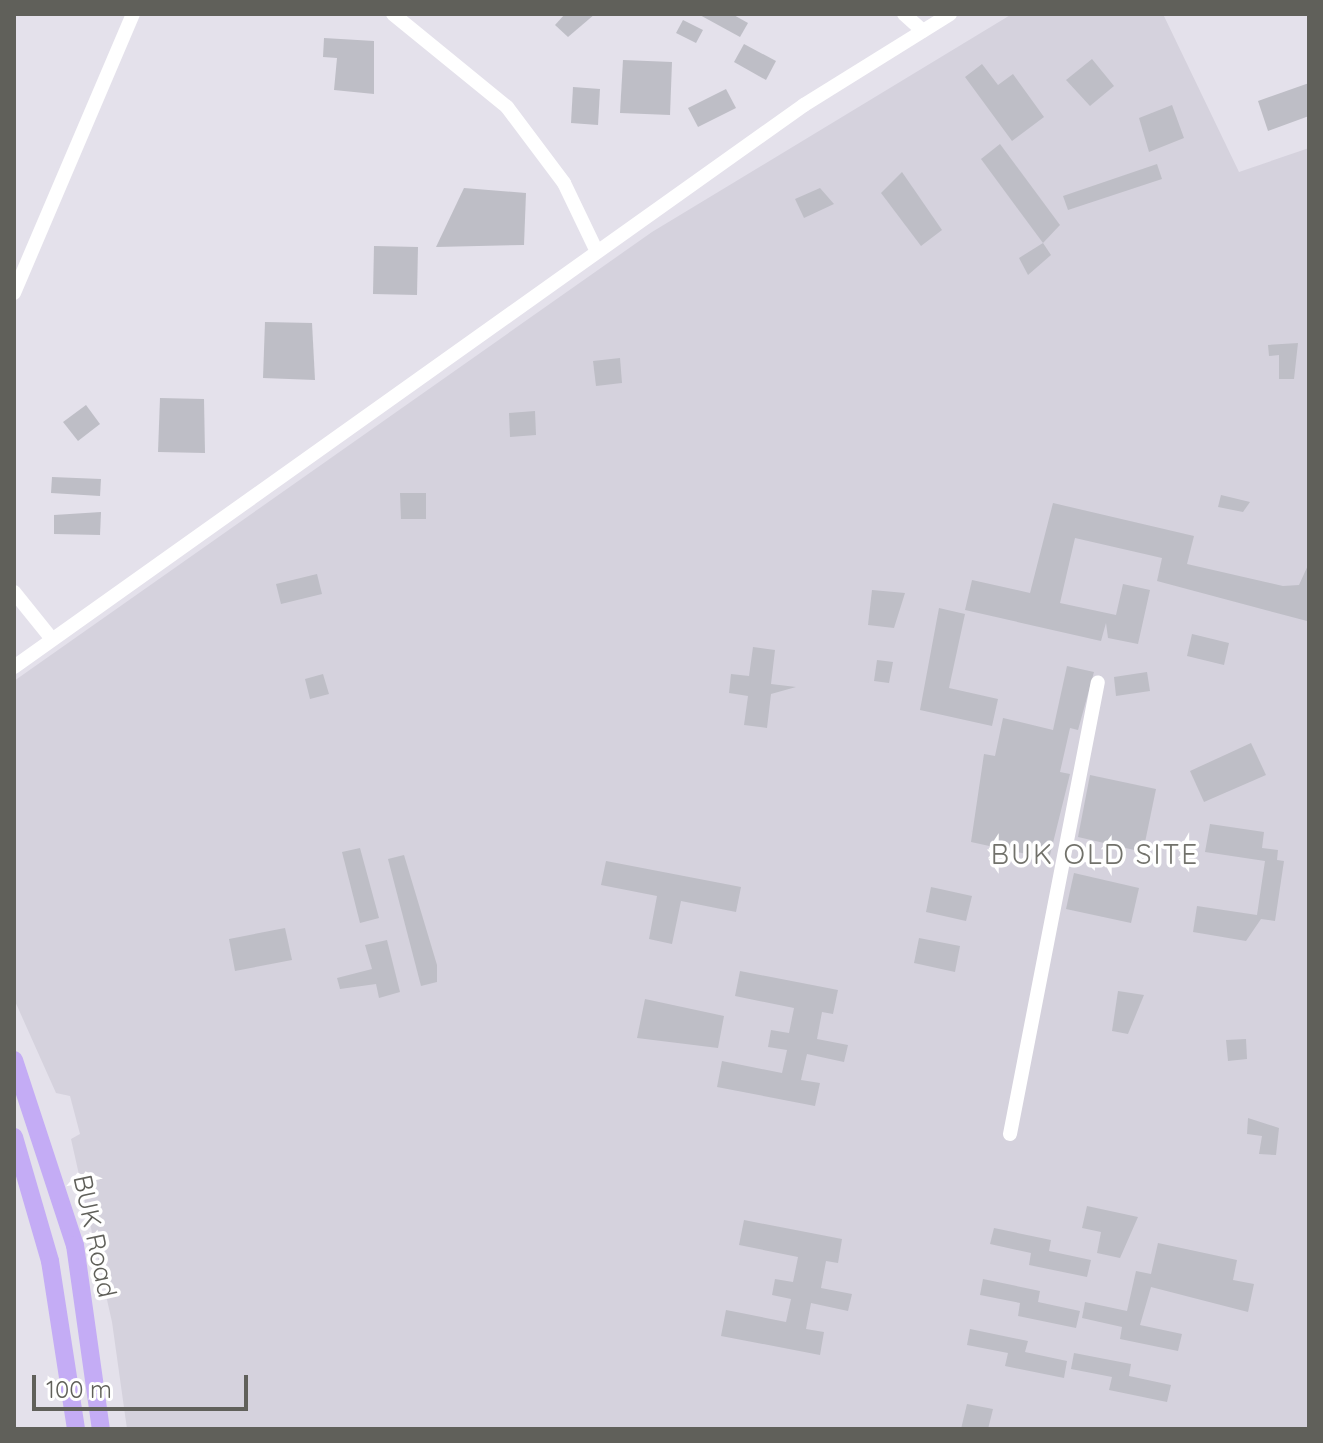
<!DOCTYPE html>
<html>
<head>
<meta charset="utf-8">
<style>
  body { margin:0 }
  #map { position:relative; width:1323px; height:1443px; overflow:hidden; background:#e4e1eb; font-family:Quicksand,sans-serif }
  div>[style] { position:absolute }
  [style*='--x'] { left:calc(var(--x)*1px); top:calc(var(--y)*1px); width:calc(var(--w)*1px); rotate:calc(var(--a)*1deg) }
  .education>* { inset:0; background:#d5d2dd }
  .building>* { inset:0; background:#bebec6 }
  .minor>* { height:14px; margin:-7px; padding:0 7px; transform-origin:7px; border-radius:7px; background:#fff }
  .major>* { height:18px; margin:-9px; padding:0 9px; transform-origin:9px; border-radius:9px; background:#c4acf5 }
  span { translate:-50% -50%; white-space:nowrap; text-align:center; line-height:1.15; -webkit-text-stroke:7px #fff; paint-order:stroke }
  .street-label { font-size:26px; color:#60605a }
  .neighbourhood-label { font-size:28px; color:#72726b; letter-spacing:2px }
  .frame { position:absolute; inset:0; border:16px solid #60605a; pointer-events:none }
  .scale { position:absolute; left:32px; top:1375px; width:216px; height:36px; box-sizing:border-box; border:4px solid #60605a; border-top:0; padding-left:10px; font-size:24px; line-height:28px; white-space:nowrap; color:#60605a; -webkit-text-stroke:6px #fff; paint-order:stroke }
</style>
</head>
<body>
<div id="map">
  <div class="education">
    <i style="clip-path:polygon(1012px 14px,1163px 14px,1239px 172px,1309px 148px,1309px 1429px,127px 1429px,112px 1322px,71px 1139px,80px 1134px,70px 1096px,56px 1093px,14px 999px,14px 681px,652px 232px)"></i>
  </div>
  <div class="building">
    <i style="clip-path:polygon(565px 14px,595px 14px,568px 37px,555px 25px)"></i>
    <i style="clip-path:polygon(698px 14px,732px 14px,748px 23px,740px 37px)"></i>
    <i style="clip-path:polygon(683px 20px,703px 30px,696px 43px,676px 33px)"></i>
    <i style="clip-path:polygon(324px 38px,374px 41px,374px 94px,334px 90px,337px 58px,323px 57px)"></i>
    <i style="clip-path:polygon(744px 44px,776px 61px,766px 80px,734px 62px)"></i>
    <i style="clip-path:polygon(1092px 59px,1114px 86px,1090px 106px,1066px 80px)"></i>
    <i style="clip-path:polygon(623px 60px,672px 62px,670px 115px,620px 113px)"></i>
    <i style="clip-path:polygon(982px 64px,998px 85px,1013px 74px,1044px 117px,1012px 141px,965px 77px)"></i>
    <i style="clip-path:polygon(1309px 83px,1309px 116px,1268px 131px,1258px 101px)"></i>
    <i style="clip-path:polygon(573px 87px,600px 89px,598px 125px,571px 123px)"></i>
    <i style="clip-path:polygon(726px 89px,736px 108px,698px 127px,688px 108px)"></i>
    <i style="clip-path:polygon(1172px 105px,1184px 138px,1149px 152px,1139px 118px)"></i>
    <i style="clip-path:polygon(1000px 144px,1060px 225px,1043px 243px,981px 159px)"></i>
    <i style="clip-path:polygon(1157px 164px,1162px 179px,1068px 210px,1063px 196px)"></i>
    <i style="clip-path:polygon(902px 172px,942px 230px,921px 246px,881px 193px)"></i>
    <i style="clip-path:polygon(464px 188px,526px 193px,524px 245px,436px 247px)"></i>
    <i style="clip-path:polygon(820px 188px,834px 204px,804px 218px,795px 199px)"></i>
    <i style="clip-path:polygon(1043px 243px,1051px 255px,1028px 275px,1019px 258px)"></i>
    <i style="clip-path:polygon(374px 246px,418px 247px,417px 295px,373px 294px)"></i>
    <i style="clip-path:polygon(265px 322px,312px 323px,315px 380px,263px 378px)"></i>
    <i style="clip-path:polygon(1298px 343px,1294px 379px,1279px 379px,1279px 355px,1269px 356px,1268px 345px)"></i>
    <i style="clip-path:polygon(620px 358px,622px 383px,596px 386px,593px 361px)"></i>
    <i style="clip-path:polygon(160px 398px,204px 399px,205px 453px,158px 452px)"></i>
    <i style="clip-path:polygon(86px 405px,100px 424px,78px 441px,63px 422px)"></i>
    <i style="clip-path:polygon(535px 411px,536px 435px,510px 437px,509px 413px)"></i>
    <i style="clip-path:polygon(52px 477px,101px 479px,100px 496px,51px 493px)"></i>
    <i style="clip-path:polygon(400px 493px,426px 493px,426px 519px,401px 519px)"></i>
    <i style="clip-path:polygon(1221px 495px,1250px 502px,1243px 512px,1218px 507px)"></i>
    <i style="clip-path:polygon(1053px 503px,1194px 536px,1187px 564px,1283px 586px,1299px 585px,1309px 563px,1307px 621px,1157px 581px,1162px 558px,1075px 538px,1060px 603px,1116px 615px,1123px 584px,1150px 590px,1138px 644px,1108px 638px,1106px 623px,1101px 641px,965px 610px,972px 580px,1030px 593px)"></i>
    <i style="clip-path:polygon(101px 512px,100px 535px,54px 534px,54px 515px)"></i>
    <i style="clip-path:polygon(317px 574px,322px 594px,281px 604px,276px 584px)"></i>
    <i style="clip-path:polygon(872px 590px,905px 593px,894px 628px,868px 625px)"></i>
    <i style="clip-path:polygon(939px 608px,965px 614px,949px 688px,998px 699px,992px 726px,920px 710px)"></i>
    <i style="clip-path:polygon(1192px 634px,1229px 643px,1224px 665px,1187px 656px)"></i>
    <i style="clip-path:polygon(753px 647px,775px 650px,771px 684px,796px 687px,771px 694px,767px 728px,744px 725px,748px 696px,729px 693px,731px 674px,749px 676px)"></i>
    <i style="clip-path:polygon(877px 660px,893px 662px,889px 683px,874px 681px)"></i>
    <i style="clip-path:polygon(1067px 666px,1094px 672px,1078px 730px,1070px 728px,1060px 772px,1070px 774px,1049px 859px,971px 842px,984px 754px,995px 756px,1003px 718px,1053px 730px)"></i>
    <i style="clip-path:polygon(1147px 672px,1150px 691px,1116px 696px,1114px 677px)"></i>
    <i style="clip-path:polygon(323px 674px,329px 694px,310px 699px,305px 679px)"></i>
    <i style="clip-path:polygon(1251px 743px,1266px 775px,1204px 802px,1190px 771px)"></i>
    <i style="clip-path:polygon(1090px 775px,1156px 789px,1143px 852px,1078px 837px)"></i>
    <i style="clip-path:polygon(1210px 824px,1264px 832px,1262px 848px,1278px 850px,1277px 860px,1284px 861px,1275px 921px,1261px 919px,1246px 941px,1193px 932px,1197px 906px,1257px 915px,1265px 861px,1205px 852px)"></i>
    <i style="clip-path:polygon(360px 848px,379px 918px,360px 923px,342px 852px)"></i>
    <i style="clip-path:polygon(404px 855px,437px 965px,437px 982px,421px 986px,388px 859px)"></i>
    <i style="clip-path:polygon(606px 861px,741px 887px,736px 912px,681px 901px,672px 944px,649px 939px,657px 896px,601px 885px)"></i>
    <i style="clip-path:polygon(1074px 873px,1139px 888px,1131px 923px,1066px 909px)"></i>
    <i style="clip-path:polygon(931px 887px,972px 896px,966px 921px,926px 912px)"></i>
    <i style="clip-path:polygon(285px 928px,292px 960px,235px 971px,229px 939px)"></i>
    <i style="clip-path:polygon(919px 938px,960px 946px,955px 972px,914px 963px)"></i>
    <i style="clip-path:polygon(387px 940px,400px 992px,379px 998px,376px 984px,340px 989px,337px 978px,372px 969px,365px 945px)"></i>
    <i style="clip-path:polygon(740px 971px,838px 990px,833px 1014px,822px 1012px,817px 1039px,848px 1045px,844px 1062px,807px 1054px,801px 1080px,820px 1083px,815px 1106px,717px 1087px,722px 1061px,782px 1073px,787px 1050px,768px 1047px,771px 1030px,789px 1033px,794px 1008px,735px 996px)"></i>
    <i style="clip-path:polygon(1118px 991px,1144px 995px,1128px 1034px,1112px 1031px)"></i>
    <i style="clip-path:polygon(645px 999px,724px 1016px,718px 1048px,637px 1038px)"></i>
    <i style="clip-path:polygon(1246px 1039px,1247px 1059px,1228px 1061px,1226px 1040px)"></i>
    <i style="clip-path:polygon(1248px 1118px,1279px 1128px,1276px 1155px,1259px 1154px,1262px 1136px,1247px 1134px)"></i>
    <i style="clip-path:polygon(1087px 1206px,1138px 1217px,1120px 1258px,1097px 1253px,1101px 1232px,1082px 1228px)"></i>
    <i style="clip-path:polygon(744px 1220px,842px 1239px,838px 1263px,826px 1261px,821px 1288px,852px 1294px,848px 1311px,811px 1303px,806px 1329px,824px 1332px,820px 1355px,721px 1336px,726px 1310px,786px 1322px,791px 1299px,772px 1295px,775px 1279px,793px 1282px,798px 1257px,739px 1245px)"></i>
    <i style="clip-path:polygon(994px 1228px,1051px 1240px,1049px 1251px,1091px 1260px,1087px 1277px,1029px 1265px,1031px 1253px,990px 1244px)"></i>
    <i style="clip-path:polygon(1158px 1243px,1237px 1260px,1233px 1280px,1254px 1284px,1248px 1312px,1151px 1287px,1140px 1325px,1182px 1334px,1178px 1351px,1120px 1339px,1122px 1327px,1082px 1318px,1085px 1302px,1127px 1311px,1136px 1271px,1151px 1274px)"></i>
    <i style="clip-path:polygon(983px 1279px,1040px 1291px,1038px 1302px,1080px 1311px,1076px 1328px,1018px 1316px,1020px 1303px,980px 1295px)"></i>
    <i style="clip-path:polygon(970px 1329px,1028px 1341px,1025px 1352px,1067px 1361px,1064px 1378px,1005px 1366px,1008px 1353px,967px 1345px)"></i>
    <i style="clip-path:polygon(1074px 1353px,1131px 1364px,1129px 1376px,1171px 1385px,1167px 1402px,1109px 1390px,1112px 1377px,1071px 1369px)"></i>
    <i style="clip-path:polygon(967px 1404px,993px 1409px,988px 1429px,961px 1429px)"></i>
  </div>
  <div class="minor">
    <i style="--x:393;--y:14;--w:147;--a:39.2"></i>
    <i style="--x:507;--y:107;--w:95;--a:53.1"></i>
    <i style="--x:564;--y:183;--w:76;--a:64.4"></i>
    <i style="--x:904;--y:14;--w:25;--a:42"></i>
    <i style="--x:14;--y:293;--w:303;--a:-66.9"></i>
    <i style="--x:14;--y:592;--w:59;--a:51.2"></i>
    <i style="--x:14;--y:667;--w:970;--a:-35.43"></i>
    <i style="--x:804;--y:105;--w:172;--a:-31.9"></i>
    <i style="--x:1010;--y:1134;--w:460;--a:-79"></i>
  </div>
  <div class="major">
    <i style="--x:14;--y:1060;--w:195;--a:71.8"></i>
    <i style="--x:75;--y:1245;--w:186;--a:82"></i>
    <i style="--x:14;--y:1137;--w:129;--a:73.8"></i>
    <i style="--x:50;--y:1261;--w:170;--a:81.2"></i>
  </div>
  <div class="street-label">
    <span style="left:95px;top:1236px;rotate:78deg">BUK Road</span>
  </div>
  <div class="neighbourhood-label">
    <span style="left:1095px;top:854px">BUK OLD SITE</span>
  </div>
  <div class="frame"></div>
  <div class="scale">100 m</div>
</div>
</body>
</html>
